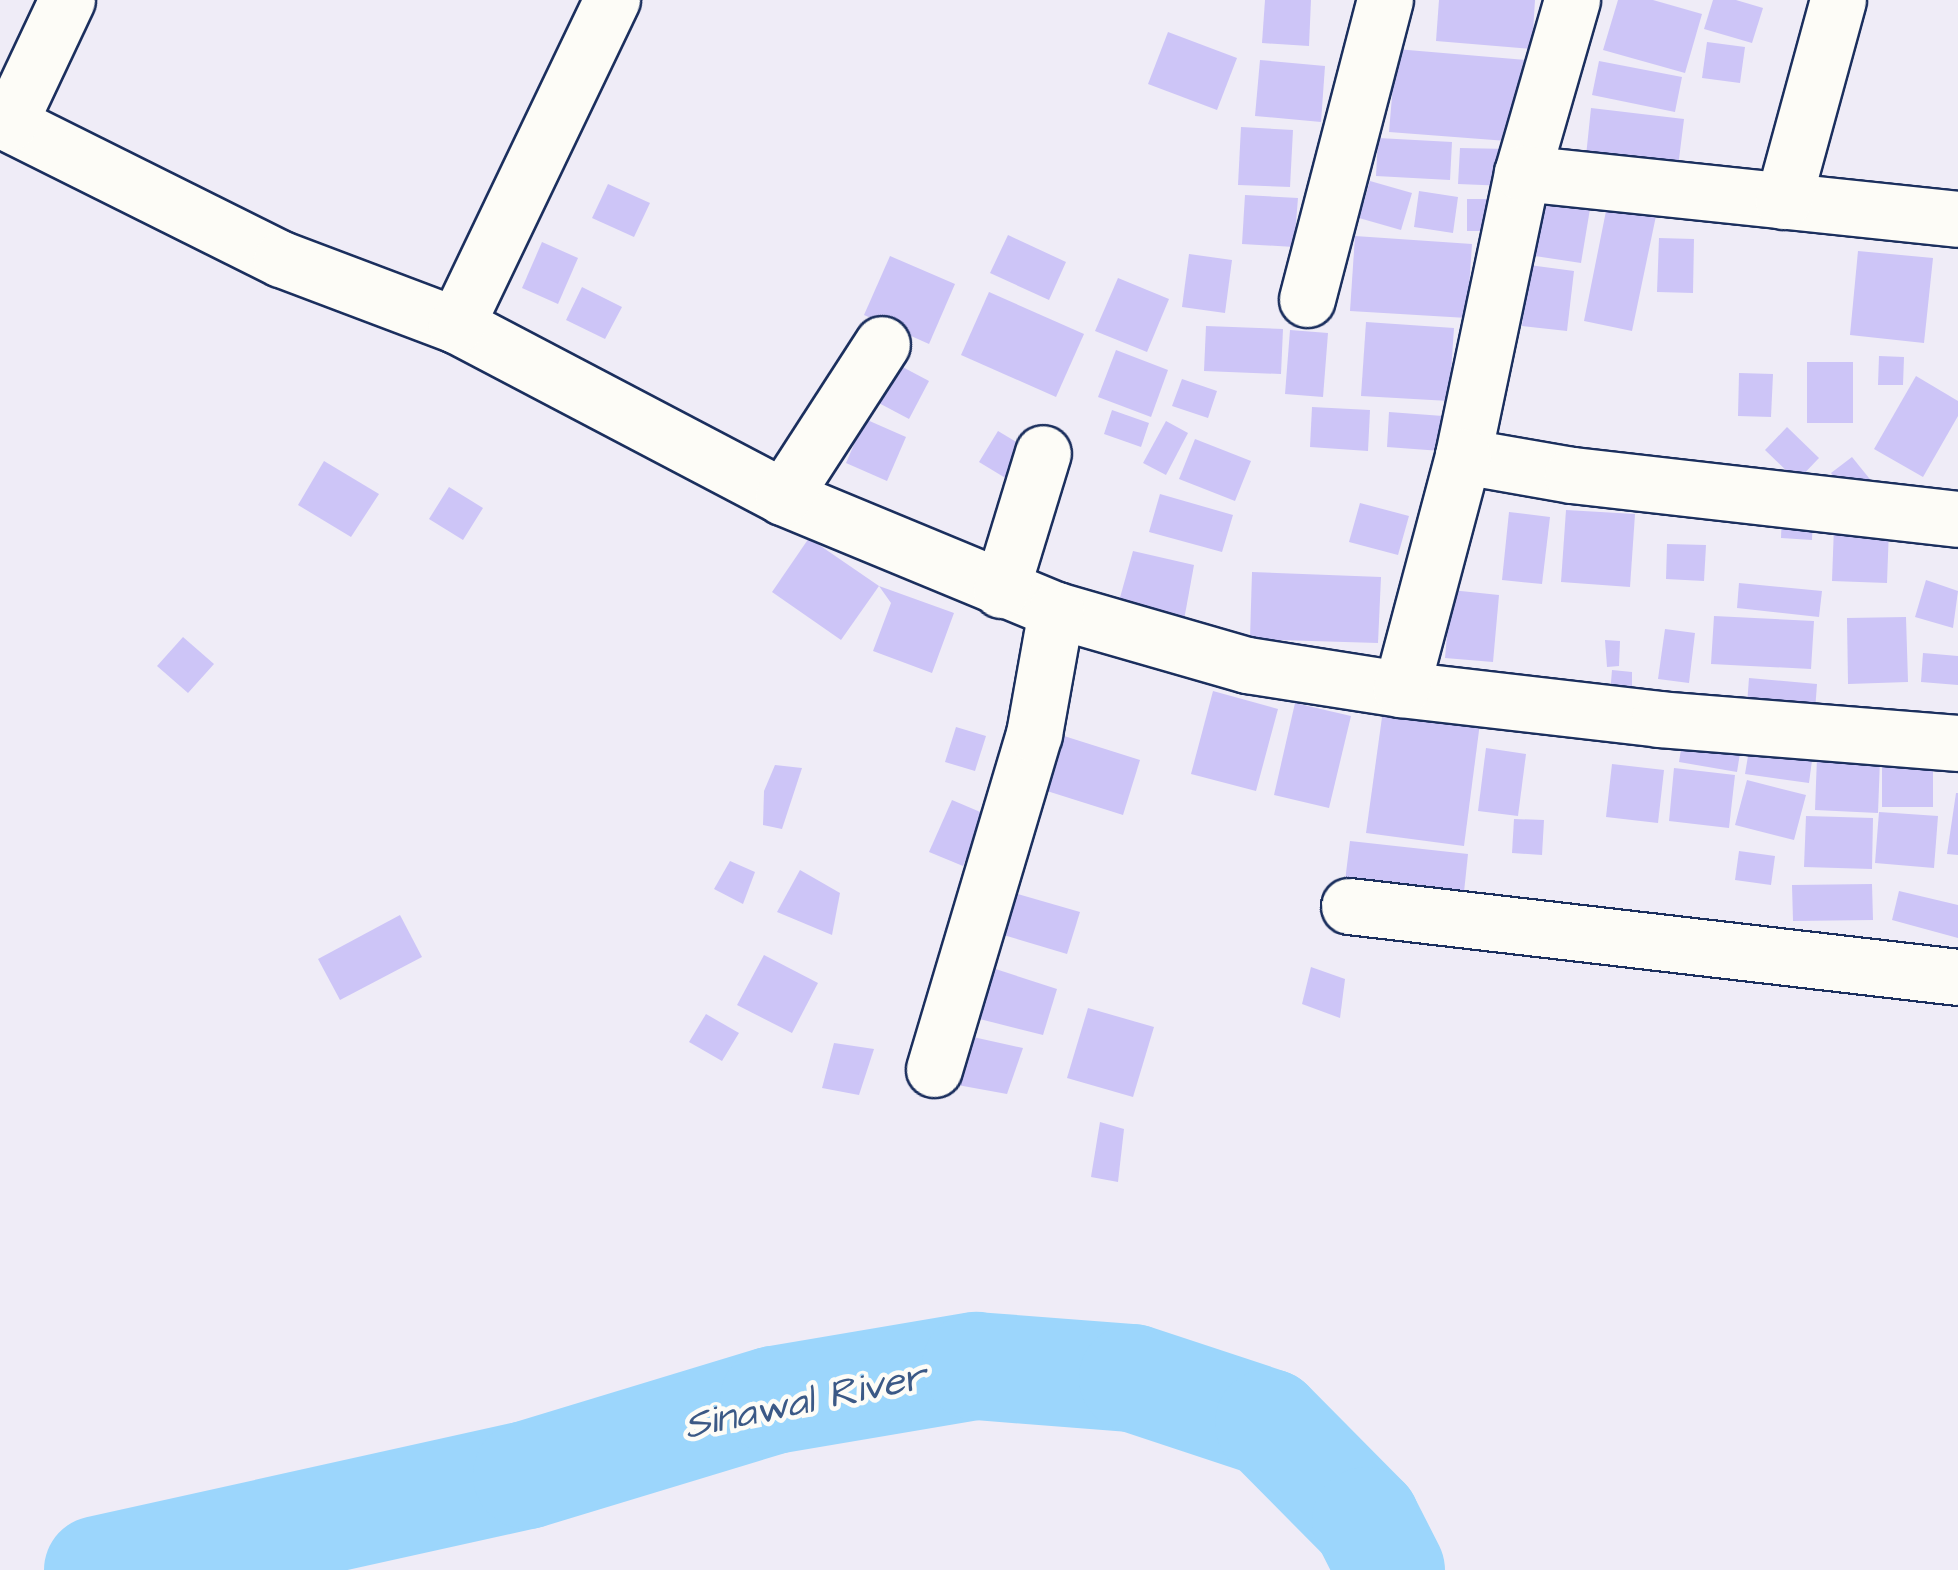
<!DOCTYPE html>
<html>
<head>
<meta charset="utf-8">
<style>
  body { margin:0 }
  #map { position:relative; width:1958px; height:1570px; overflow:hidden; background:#efecf7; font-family:"Architects Daughter",sans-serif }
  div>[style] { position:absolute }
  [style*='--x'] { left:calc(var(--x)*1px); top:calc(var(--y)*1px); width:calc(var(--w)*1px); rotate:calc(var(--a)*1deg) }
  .river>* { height:108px; margin:-54px; padding:0 54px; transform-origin:54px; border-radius:54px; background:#9cd6fc }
  .building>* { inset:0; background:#cdc5f7 }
  .roads { filter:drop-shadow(2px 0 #1b2f5e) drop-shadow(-2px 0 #1b2f5e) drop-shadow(0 2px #1b2f5e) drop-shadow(0 -2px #1b2f5e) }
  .street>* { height:55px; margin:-27.5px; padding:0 27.5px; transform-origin:27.5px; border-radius:27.5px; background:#fdfcf7 }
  span { translate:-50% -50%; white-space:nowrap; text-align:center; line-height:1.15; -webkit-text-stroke:9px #fdfcf7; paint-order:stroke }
  .water-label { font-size:40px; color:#3b5986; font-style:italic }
</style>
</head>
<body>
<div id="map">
  <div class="river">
    <i style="--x:98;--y:1570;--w:439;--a:-12.5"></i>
    <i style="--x:527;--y:1475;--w:258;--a:-16.9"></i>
    <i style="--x:774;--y:1400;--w:205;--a:-9.6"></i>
    <i style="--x:976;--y:1366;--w:157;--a:4.4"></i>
    <i style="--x:1133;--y:1378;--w:143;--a:18.3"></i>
    <i style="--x:1269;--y:1423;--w:138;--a:45.3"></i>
    <i style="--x:1366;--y:1521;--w:55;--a:63"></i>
  </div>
  <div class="building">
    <i style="clip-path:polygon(1265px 0,1311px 0,1309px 46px,1262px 43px)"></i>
    <i style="clip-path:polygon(1439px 0,1535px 0,1532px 49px,1436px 41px)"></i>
    <i style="clip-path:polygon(1618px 0,1653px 0,1702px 14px,1685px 73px,1603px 50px)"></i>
    <i style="clip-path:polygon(1713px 0,1736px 0,1763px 8px,1752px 43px,1704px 29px)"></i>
    <i style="clip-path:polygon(1168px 32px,1237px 58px,1217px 110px,1148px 84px)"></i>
    <i style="clip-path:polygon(1707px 42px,1745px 47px,1740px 83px,1702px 78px)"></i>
    <i style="clip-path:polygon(1396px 49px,1527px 60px,1520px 142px,1389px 132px)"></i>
    <i style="clip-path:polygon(1260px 60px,1325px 66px,1321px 122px,1255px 116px)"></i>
    <i style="clip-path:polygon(1599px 61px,1682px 77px,1675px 112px,1592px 95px)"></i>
    <i style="clip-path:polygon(1591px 108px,1684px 119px,1678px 167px,1586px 156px)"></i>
    <i style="clip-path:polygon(1241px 127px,1293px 130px,1290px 187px,1238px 185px)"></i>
    <i style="clip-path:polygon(1378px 138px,1452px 142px,1450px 180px,1376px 176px)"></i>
    <i style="clip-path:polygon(1460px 148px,1508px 149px,1507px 186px,1458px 184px)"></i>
    <i style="clip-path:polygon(1370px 181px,1412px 193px,1401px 230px,1359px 218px)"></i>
    <i style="clip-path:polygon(608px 184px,650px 203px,634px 237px,592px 218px)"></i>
    <i style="clip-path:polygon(1419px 191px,1458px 197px,1453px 233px,1414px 227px)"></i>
    <i style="clip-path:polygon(1245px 195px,1298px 198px,1294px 247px,1242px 244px)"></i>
    <i style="clip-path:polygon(1544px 196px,1591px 203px,1581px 263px,1535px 256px)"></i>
    <i style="clip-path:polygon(1467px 199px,1503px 199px,1503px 231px,1467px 231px)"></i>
    <i style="clip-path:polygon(1608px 201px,1657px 211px,1632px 331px,1584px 321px)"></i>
    <i style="clip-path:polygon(1008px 235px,1066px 262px,1049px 300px,990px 273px)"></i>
    <i style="clip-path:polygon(1355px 236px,1472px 244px,1467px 318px,1350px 311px)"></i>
    <i style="clip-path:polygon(1659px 238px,1694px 239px,1693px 293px,1657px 292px)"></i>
    <i style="clip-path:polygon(542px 242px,578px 258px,558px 304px,522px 288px)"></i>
    <i style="clip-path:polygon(1858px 251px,1933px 258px,1924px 343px,1850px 335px)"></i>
    <i style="clip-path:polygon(1189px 254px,1232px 260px,1225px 313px,1182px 307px)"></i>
    <i style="clip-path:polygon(890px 256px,955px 284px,929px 344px,864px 315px)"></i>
    <i style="clip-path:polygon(1529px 265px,1574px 271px,1567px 331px,1522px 326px)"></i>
    <i style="clip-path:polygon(1118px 278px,1169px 299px,1147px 352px,1095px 331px)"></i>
    <i style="clip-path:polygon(582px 287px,622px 307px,605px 339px,566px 320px)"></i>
    <i style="clip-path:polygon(989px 292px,1084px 334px,1056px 397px,961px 355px)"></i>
    <i style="clip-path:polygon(1366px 322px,1454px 328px,1449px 401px,1361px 396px)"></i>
    <i style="clip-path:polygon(1206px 326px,1283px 329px,1281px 374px,1204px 371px)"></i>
    <i style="clip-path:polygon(1290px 330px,1328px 333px,1323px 397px,1285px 394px)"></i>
    <i style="clip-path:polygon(1116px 350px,1168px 370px,1151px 417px,1098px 397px)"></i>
    <i style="clip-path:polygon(1879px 356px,1904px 357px,1903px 385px,1878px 385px)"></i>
    <i style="clip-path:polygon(1807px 362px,1853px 362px,1853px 423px,1807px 423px)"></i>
    <i style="clip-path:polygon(895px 363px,929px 381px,909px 419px,875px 401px)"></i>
    <i style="clip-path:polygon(1739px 373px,1773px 374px,1771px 417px,1738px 416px)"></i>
    <i style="clip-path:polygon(1916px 376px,1958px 401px,1958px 416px,1923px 477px,1874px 449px)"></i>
    <i style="clip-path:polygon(1182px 379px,1217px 391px,1208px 418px,1172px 406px)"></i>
    <i style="clip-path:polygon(1312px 407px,1370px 410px,1368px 451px,1310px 447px)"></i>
    <i style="clip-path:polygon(1112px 410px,1149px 423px,1141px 447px,1104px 434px)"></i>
    <i style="clip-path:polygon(1389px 412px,1443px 416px,1441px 451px,1387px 447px)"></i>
    <i style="clip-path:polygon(865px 419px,906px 437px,887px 481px,846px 463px)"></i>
    <i style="clip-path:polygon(1166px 421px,1188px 433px,1166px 475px,1143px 463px)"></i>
    <i style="clip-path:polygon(1787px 427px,1819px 458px,1797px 481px,1765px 450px)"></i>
    <i style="clip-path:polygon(998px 431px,1031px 451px,1012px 482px,979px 462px)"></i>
    <i style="clip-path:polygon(1195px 439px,1251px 461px,1235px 501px,1179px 479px)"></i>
    <i style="clip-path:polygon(1852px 457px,1873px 483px,1852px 500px,1831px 473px)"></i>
    <i style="clip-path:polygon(324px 461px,379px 494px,351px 537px,298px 505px)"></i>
    <i style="clip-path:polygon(449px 487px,483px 508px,463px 540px,429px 519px)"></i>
    <i style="clip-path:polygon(1160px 494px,1233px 515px,1222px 552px,1149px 532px)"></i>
    <i style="clip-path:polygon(1360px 503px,1409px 516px,1398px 555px,1349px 542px)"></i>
    <i style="clip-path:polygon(1566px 510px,1635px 514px,1630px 587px,1561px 582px)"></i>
    <i style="clip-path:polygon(1509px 512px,1550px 517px,1542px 584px,1502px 580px)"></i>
    <i style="clip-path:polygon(1782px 512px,1813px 514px,1812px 540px,1781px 538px)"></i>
    <i style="clip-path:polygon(1834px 526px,1889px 528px,1887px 583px,1832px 581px)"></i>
    <i style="clip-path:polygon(809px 538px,879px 586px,841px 640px,772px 592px)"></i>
    <i style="clip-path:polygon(1667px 544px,1706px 545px,1704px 581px,1666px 579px)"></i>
    <i style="clip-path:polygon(1133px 551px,1194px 565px,1184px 620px,1116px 612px)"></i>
    <i style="clip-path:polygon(1252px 572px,1381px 577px,1378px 643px,1250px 639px)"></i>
    <i style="clip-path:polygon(1926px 580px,1958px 591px,1953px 628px,1915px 617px)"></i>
    <i style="clip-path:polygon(1739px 583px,1822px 591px,1819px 617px,1737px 608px)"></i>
    <i style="clip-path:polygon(879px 586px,954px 613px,932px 673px,873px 651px,891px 603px)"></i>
    <i style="clip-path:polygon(1451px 590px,1499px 595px,1493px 662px,1445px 658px)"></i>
    <i style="clip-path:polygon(1714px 616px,1814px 621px,1811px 669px,1711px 664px)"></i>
    <i style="clip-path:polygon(1906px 617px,1908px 682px,1848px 684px,1847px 618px)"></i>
    <i style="clip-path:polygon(1665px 629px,1695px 633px,1689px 683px,1658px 679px)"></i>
    <i style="clip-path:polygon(183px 637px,214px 664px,188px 693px,157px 666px)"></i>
    <i style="clip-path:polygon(1605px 640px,1620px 641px,1619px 666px,1607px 667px)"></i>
    <i style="clip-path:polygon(1923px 653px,1958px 656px,1958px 685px,1921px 682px)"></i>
    <i style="clip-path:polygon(1612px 670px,1632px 672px,1632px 695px,1610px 695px)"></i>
    <i style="clip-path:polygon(1749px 678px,1817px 684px,1815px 711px,1747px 705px)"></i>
    <i style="clip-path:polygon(1213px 691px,1278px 709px,1256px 791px,1191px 774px)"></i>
    <i style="clip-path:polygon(1295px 703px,1351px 716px,1329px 808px,1274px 795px)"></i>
    <i style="clip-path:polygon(1383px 710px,1480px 723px,1464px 846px,1366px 833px)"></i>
    <i style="clip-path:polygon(956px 727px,986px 736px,975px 771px,945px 762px)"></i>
    <i style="clip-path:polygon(1064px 736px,1140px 760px,1123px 815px,1047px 791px)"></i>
    <i style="clip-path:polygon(1683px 737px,1741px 747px,1737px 772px,1679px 762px)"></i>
    <i style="clip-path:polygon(1750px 744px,1813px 753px,1809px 783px,1745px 774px)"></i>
    <i style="clip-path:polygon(1486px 748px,1526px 754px,1518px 816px,1478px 811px)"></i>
    <i style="clip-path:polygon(1817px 757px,1880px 760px,1878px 813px,1815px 810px)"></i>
    <i style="clip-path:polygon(1882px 760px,1933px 760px,1933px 807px,1882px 807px)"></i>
    <i style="clip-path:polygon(1612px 764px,1664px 770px,1658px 823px,1606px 817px)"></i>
    <i style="clip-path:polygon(775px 765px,802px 768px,782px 829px,763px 825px,764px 791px)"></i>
    <i style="clip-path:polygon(1674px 768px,1735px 775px,1729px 828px,1669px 821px)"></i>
    <i style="clip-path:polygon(1747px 780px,1806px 795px,1794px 840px,1735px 825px)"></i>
    <i style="clip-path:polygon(1956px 793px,1958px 793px,1958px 855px,1947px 854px)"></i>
    <i style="clip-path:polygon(952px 800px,985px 814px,963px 866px,929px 852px)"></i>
    <i style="clip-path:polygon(1879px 812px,1938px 816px,1934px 868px,1875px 863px)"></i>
    <i style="clip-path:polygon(1806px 816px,1873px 818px,1872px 869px,1804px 867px)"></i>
    <i style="clip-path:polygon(1514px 819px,1544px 820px,1542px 855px,1512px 853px)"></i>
    <i style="clip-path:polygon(1350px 841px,1468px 854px,1462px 911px,1343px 897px)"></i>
    <i style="clip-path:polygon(1739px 851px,1775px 856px,1771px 885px,1735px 880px)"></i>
    <i style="clip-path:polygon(730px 861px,755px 872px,743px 904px,714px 889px)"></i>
    <i style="clip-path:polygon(800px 870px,840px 893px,832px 935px,777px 912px)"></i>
    <i style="clip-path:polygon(1872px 884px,1873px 920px,1793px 921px,1792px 885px)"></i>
    <i style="clip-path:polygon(993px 887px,1080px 912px,1067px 954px,980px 928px)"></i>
    <i style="clip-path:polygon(1899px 891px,1958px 905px,1958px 938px,1892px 920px)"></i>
    <i style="clip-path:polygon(400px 915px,422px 957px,340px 1000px,318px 959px)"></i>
    <i style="clip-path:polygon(764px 955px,818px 983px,792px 1033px,737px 1005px)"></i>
    <i style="clip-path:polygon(977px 963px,1057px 989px,1043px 1035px,964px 1015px)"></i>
    <i style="clip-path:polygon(1311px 967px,1345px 979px,1340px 1018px,1302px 1004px)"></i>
    <i style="clip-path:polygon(1088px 1008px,1154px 1027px,1133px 1097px,1067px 1078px)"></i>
    <i style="clip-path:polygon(706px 1014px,739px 1033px,722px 1061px,689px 1042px)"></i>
    <i style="clip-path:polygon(955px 1033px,1023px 1048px,1007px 1094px,941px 1082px)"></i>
    <i style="clip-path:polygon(834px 1043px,874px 1049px,859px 1095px,822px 1088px)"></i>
    <i style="clip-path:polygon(1100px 1122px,1124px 1129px,1118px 1182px,1091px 1177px)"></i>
  </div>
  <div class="roads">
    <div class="street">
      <i style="--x:1572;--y:0;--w:180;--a:106.1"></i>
      <i style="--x:1522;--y:173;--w:289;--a:101.8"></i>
      <i style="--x:1463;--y:456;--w:111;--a:9.9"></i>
      <i style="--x:1572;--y:475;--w:388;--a:6.5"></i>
      <i style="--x:0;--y:119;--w:314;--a:26.5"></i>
      <i style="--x:281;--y:259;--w:187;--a:20.7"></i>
      <i style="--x:456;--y:325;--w:369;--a:27.7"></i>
      <i style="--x:783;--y:497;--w:295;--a:22.5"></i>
      <i style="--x:1056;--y:610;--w:199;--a:16.1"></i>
      <i style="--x:1247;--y:665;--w:156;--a:8.9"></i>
      <i style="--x:1401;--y:689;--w:260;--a:6.6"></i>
      <i style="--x:1659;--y:719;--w:300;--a:4.6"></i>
      <i style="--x:9;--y:123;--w:136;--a:-64.8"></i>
      <i style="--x:1522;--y:173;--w:438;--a:6"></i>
      <i style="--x:1783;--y:201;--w:208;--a:-74.7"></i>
      <i style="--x:1307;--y:299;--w:309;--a:-75.4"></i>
      <i style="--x:456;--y:325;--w:361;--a:-64.4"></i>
      <i style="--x:783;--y:497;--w:182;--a:-57.1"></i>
      <i style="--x:1001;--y:590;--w:143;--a:-73"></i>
      <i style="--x:1401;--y:689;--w:241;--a:-75.1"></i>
      <i style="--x:1349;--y:906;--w:613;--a:6.65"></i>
      <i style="--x:934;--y:1069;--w:350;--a:-73.4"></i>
      <i style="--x:1034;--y:734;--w:126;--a:-79.9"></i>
    </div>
  </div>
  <div class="water-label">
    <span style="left:805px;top:1402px;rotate:-12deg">Sinawal River</span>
  </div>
</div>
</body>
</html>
